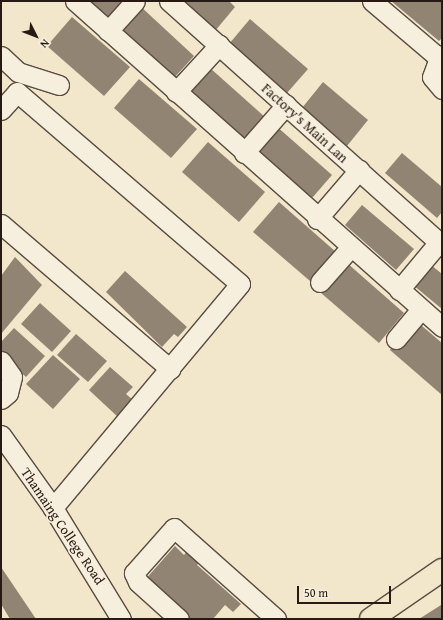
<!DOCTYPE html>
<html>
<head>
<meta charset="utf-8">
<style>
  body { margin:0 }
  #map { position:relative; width:443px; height:620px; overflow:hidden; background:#f2e6cb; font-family:"Gentium Book Plus",serif }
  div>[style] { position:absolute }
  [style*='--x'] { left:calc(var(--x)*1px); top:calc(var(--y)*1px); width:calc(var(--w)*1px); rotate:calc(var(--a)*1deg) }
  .building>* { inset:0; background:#918473 }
  .roads { filter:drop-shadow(1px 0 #5a4c41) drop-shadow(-1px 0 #5a4c41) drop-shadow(0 1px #5a4c41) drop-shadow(0 -1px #5a4c41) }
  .minor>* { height:19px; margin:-9.5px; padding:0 9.5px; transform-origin:9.5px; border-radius:9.5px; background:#f7efdd }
  .major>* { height:22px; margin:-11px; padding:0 11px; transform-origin:11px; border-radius:11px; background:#f2e6cb }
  span { translate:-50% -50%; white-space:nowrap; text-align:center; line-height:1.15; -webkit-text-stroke:3.5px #f7efdd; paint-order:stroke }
  .street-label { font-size:14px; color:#271913 }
  .frame { position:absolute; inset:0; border:2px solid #271913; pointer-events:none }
  .north { position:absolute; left:16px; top:16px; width:40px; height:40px; -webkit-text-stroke:3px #f7efdd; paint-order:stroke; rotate:132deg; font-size:11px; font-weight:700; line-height:16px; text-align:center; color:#271913 }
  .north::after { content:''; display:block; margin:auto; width:14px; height:18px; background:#271913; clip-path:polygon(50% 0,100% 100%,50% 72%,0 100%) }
  .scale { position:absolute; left:297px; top:586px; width:94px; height:18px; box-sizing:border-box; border:2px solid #271913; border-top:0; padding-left:5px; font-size:12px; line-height:14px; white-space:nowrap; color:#271913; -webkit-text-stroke:3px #f7efdd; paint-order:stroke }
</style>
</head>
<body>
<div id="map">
  <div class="building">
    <i style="clip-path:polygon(87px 1px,131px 1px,111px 23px)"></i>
    <i style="clip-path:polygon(181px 1px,229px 1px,235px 7px,215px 31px)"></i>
    <i style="clip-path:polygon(391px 1px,442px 1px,442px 38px,439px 41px)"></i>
    <i style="clip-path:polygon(139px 5px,194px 56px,174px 78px,118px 27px)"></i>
    <i style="clip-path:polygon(72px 17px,130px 67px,104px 96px,47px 46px)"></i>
    <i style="clip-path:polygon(250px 19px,308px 69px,287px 93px,229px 44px)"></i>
    <i style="clip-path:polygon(210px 68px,266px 118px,245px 141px,190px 90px)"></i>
    <i style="clip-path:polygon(139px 79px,197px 129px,171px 158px,114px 108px)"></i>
    <i style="clip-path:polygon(323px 82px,368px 120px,347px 146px,302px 108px)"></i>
    <i style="clip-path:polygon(275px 125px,332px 175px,306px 205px,249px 155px)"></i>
    <i style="clip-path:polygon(208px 142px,265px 192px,239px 222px,182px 172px)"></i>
    <i style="clip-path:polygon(402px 153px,442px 187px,442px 212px,437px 218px,385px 173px)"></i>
    <i style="clip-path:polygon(279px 202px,336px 252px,310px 281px,253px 232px)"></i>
    <i style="clip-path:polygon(362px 205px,414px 249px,396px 270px,345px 225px)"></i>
    <i style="clip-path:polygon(15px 257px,42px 285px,1px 334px,1px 276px)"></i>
    <i style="clip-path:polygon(347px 263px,404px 313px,379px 343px,321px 293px)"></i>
    <i style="clip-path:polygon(431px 265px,442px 274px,442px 309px,413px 285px)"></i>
    <i style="clip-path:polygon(125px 271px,187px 327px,178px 337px,174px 334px,162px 347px,106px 292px)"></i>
    <i style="clip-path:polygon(40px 303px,71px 331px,52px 352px,21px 324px)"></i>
    <i style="clip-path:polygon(415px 320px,442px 343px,442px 395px,390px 350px)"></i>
    <i style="clip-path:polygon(14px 328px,45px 356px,26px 377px,1px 354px,1px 342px)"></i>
    <i style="clip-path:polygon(76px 334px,107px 361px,88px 382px,57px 355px)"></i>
    <i style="clip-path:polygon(53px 355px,80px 379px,53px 409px,26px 384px)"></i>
    <i style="clip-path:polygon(110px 367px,133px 387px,126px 394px,134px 401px,119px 418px,89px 390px)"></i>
    <i style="clip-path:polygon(199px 537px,212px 548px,197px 565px,241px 604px,233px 612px,225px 605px,213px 619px,187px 619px,144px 581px,175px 546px,184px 555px)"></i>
    <i style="clip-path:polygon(1px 567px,36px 619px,10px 619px,1px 604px)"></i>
    <i style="clip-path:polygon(441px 605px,442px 619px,419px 619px)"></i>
  </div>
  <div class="roads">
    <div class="minor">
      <i style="--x:75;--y:1;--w:491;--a:41.6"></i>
      <i style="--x:169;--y:1;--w:366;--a:41.8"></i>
      <i style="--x:372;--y:1;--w:88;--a:40.4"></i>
      <i style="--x:439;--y:58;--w:4;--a:-45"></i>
      <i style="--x:108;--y:31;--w:40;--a:-48"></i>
      <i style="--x:1;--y:56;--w:23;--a:43"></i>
      <i style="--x:18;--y:72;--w:43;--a:17.6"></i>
      <i style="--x:439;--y:58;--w:20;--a:110"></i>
      <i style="--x:432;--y:77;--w:16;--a:50"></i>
      <i style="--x:176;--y:92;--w:64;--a:-47.5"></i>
      <i style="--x:1;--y:110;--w:24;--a:-48"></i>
      <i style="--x:17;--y:92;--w:294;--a:40.7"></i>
      <i style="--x:240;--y:284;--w:292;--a:129.9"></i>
      <i style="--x:244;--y:153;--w:64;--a:-48.8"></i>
      <i style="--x:317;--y:219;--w:65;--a:-49.4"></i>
      <i style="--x:1;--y:224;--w:223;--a:40.6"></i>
      <i style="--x:320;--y:282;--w:45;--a:-48.6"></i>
      <i style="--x:399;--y:290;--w:62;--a:-50.2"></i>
      <i style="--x:396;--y:339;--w:39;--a:-50"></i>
      <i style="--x:1;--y:361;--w:19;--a:55"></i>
      <i style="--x:12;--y:377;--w:16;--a:104"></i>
      <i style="--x:8;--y:393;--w:9;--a:139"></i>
      <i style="--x:1;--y:435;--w:90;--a:54.5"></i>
      <i style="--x:53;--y:508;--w:130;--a:58.5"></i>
      <i style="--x:179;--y:619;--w:55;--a:-137.9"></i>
      <i style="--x:138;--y:582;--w:10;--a:-114"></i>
      <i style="--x:134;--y:573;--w:60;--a:-48.4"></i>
      <i style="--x:174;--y:528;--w:137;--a:41.7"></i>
    </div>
    <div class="major">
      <i style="--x:371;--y:619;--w:86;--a:-34.6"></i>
    </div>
  </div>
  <div class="street-label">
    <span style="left:305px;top:123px;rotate:42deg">Factory's Main Lan</span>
    <span style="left:63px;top:526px;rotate:56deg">Thamaing College Road</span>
  </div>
  <div class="frame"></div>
  <div class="north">N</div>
  <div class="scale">50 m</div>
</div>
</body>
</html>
